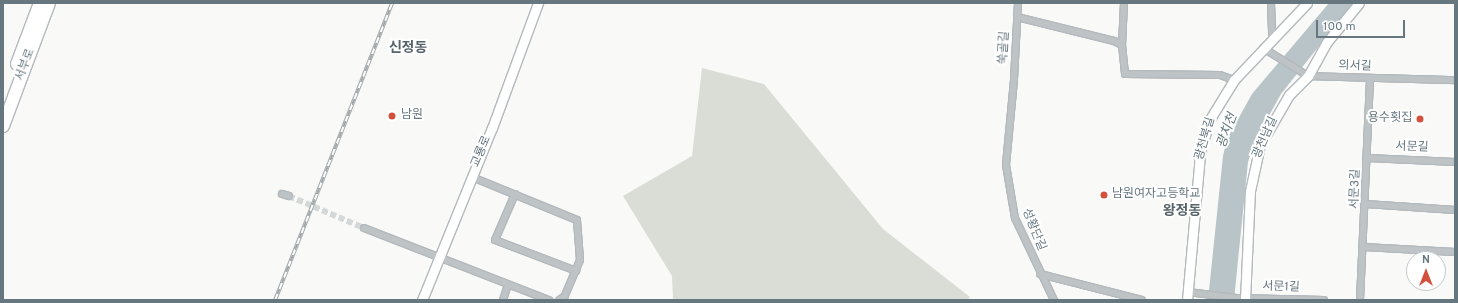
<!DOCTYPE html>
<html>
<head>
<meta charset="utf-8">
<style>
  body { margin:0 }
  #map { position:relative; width:1458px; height:303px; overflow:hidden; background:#f9f9f7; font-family:Overpass,"Noto Sans KR",sans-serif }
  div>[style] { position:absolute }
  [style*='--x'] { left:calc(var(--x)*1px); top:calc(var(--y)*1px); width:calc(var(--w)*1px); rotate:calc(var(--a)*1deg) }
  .green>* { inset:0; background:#daddd6 }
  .water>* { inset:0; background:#b8c4c7 }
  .street-tunnel>* { height:6px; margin-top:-3px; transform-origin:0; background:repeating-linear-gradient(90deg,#d4d8d9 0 6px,transparent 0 9px) }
  .roads { filter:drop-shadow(1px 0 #b3b9bd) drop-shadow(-1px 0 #b3b9bd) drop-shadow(0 1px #b3b9bd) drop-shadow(0 -1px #b3b9bd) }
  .street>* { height:6px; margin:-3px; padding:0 3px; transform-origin:3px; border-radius:3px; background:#bec3c6 }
  .secondary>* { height:9px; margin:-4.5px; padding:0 4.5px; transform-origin:4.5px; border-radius:4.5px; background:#fff }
  .highway>* { height:12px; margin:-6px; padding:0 6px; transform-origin:6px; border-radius:6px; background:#fff }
  .rail>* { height:3.5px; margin-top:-1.75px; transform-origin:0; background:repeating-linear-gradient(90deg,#fff 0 6px,#a1a8ac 0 12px); box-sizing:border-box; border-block:1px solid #a1a8ac }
  .dots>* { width:11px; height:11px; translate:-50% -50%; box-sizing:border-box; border:2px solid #fff; border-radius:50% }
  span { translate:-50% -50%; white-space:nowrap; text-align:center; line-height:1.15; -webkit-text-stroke:4px #fff; paint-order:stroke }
  .street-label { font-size:12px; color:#66777f }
  .poi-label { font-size:12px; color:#66777f }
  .left { translate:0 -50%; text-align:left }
  .right { translate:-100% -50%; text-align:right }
  .water-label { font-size:13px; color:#617579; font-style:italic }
  .quarter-label { font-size:14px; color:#58646b; font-weight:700 }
  .frame { position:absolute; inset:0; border:4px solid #66777f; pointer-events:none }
  .north { position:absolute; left:1406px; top:251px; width:40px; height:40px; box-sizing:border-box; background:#fff; border:1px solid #c2c9cc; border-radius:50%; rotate:0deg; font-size:11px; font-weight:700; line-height:16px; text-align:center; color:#66777f }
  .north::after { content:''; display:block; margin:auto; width:14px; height:18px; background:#d3503d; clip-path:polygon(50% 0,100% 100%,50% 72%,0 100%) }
  .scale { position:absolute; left:1316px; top:20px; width:89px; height:18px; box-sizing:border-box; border:2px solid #66777f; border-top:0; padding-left:5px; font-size:12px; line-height:14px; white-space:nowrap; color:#66777f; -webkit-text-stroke:3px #fff; paint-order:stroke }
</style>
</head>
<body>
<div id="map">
  <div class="green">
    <i style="clip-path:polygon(702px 68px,764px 84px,883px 229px,970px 297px,967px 300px,673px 300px,672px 276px,623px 196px,692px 156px)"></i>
  </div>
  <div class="water">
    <i style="clip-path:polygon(1329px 3px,1353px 3px,1281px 94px,1256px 139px,1248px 162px,1234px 300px,1208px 300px,1223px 156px,1227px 139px,1252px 94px)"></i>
  </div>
  <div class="street-tunnel">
    <i style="--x:289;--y:196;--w:82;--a:23.1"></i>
  </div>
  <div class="roads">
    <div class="street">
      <i style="--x:1018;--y:3;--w:77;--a:93"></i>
      <i style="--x:1014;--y:80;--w:85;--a:95.4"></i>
      <i style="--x:1006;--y:165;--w:54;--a:80.4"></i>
      <i style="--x:1015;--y:218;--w:91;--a:64.6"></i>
      <i style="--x:1124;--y:3;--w:42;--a:92.7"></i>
      <i style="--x:1122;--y:45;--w:29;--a:84"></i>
      <i style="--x:1125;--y:74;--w:95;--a:0.6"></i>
      <i style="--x:1220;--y:75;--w:15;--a:20"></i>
      <i style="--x:1271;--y:3;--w:36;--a:88"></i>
      <i style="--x:1017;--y:17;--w:100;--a:13.9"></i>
      <i style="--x:1114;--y:41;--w:9;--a:27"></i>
      <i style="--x:1263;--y:48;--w:53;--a:31.9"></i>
      <i style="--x:1308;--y:76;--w:147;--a:1.6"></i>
      <i style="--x:1368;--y:158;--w:87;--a:2.6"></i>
      <i style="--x:472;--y:177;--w:113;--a:22.3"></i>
      <i style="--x:577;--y:220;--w:40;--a:85.7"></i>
      <i style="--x:580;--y:260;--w:39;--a:113"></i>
      <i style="--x:565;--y:296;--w:7;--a:146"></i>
      <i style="--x:282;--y:194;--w:7;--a:16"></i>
      <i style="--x:515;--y:194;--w:50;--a:113.5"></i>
      <i style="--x:495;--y:240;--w:87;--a:20.9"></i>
      <i style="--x:1366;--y:204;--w:89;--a:3.9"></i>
      <i style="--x:364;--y:228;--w:199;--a:21.3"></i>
      <i style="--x:1364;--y:247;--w:91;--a:3.1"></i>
      <i style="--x:1040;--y:274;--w:105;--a:14.3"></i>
      <i style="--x:1188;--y:292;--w:49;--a:7"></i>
      <i style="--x:1237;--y:298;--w:87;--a:1.3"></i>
      <i style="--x:503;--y:300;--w:16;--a:-72"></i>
      <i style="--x:1360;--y:300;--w:222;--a:-87.4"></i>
    </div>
    <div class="secondary">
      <i style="--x:422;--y:300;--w:186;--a:-67.9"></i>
      <i style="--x:492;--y:128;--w:133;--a:-69.8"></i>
      <i style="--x:1187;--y:300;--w:148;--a:-84.9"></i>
      <i style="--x:1200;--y:153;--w:35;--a:-74"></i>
      <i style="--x:1210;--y:119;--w:46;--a:-58.4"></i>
      <i style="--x:1234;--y:80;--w:106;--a:-46.5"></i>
      <i style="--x:1245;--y:300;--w:109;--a:-87.4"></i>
      <i style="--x:1250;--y:191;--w:47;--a:-77.7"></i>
      <i style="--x:1260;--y:145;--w:58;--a:-59.9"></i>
      <i style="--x:1289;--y:95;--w:27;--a:-45"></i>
      <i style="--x:1308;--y:76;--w:39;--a:-61"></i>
      <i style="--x:1327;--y:42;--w:50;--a:-50.6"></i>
    </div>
    <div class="highway">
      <i style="--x:17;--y:64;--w:65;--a:-69.3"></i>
      <i style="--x:3;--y:126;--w:131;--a:-69.5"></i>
    </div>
  </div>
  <div class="rail">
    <i style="--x:275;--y:300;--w:319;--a:-68.5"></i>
  </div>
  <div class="dots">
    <i style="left:392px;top:116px;background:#d3503d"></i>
    <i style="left:1420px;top:119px;background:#d3503d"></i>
    <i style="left:1104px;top:195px;background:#d3503d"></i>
  </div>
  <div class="street-label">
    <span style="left:1005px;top:48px;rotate:-87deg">쑥골길</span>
    <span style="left:26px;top:65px;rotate:-69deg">서부로</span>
    <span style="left:1355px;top:67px;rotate:2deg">의서길</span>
    <span style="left:1266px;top:138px;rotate:-66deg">광천남길</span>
    <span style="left:1206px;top:139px;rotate:-74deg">광천북길</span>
    <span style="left:1412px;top:148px;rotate:2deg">서문길</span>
    <span style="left:482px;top:152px;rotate:-67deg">교룡로</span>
    <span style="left:1356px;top:189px;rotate:-88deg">서문3길</span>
    <span style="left:1033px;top:230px;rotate:68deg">성황단길</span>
    <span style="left:1281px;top:288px;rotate:2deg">서문1길</span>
  </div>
  <div class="poi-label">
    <span class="left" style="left:401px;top:116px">남원</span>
    <span class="right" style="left:1412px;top:119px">용수횟집</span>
    <span class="left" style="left:1112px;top:195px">남원여자고등학교</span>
  </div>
  <div class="water-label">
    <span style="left:1228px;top:131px;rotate:-70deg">광치천</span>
  </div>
  <div class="quarter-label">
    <span style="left:408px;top:49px">신정동</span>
    <span style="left:1182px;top:212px">왕정동</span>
  </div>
  <div class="frame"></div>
  <div class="north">N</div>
  <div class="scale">100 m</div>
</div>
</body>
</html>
